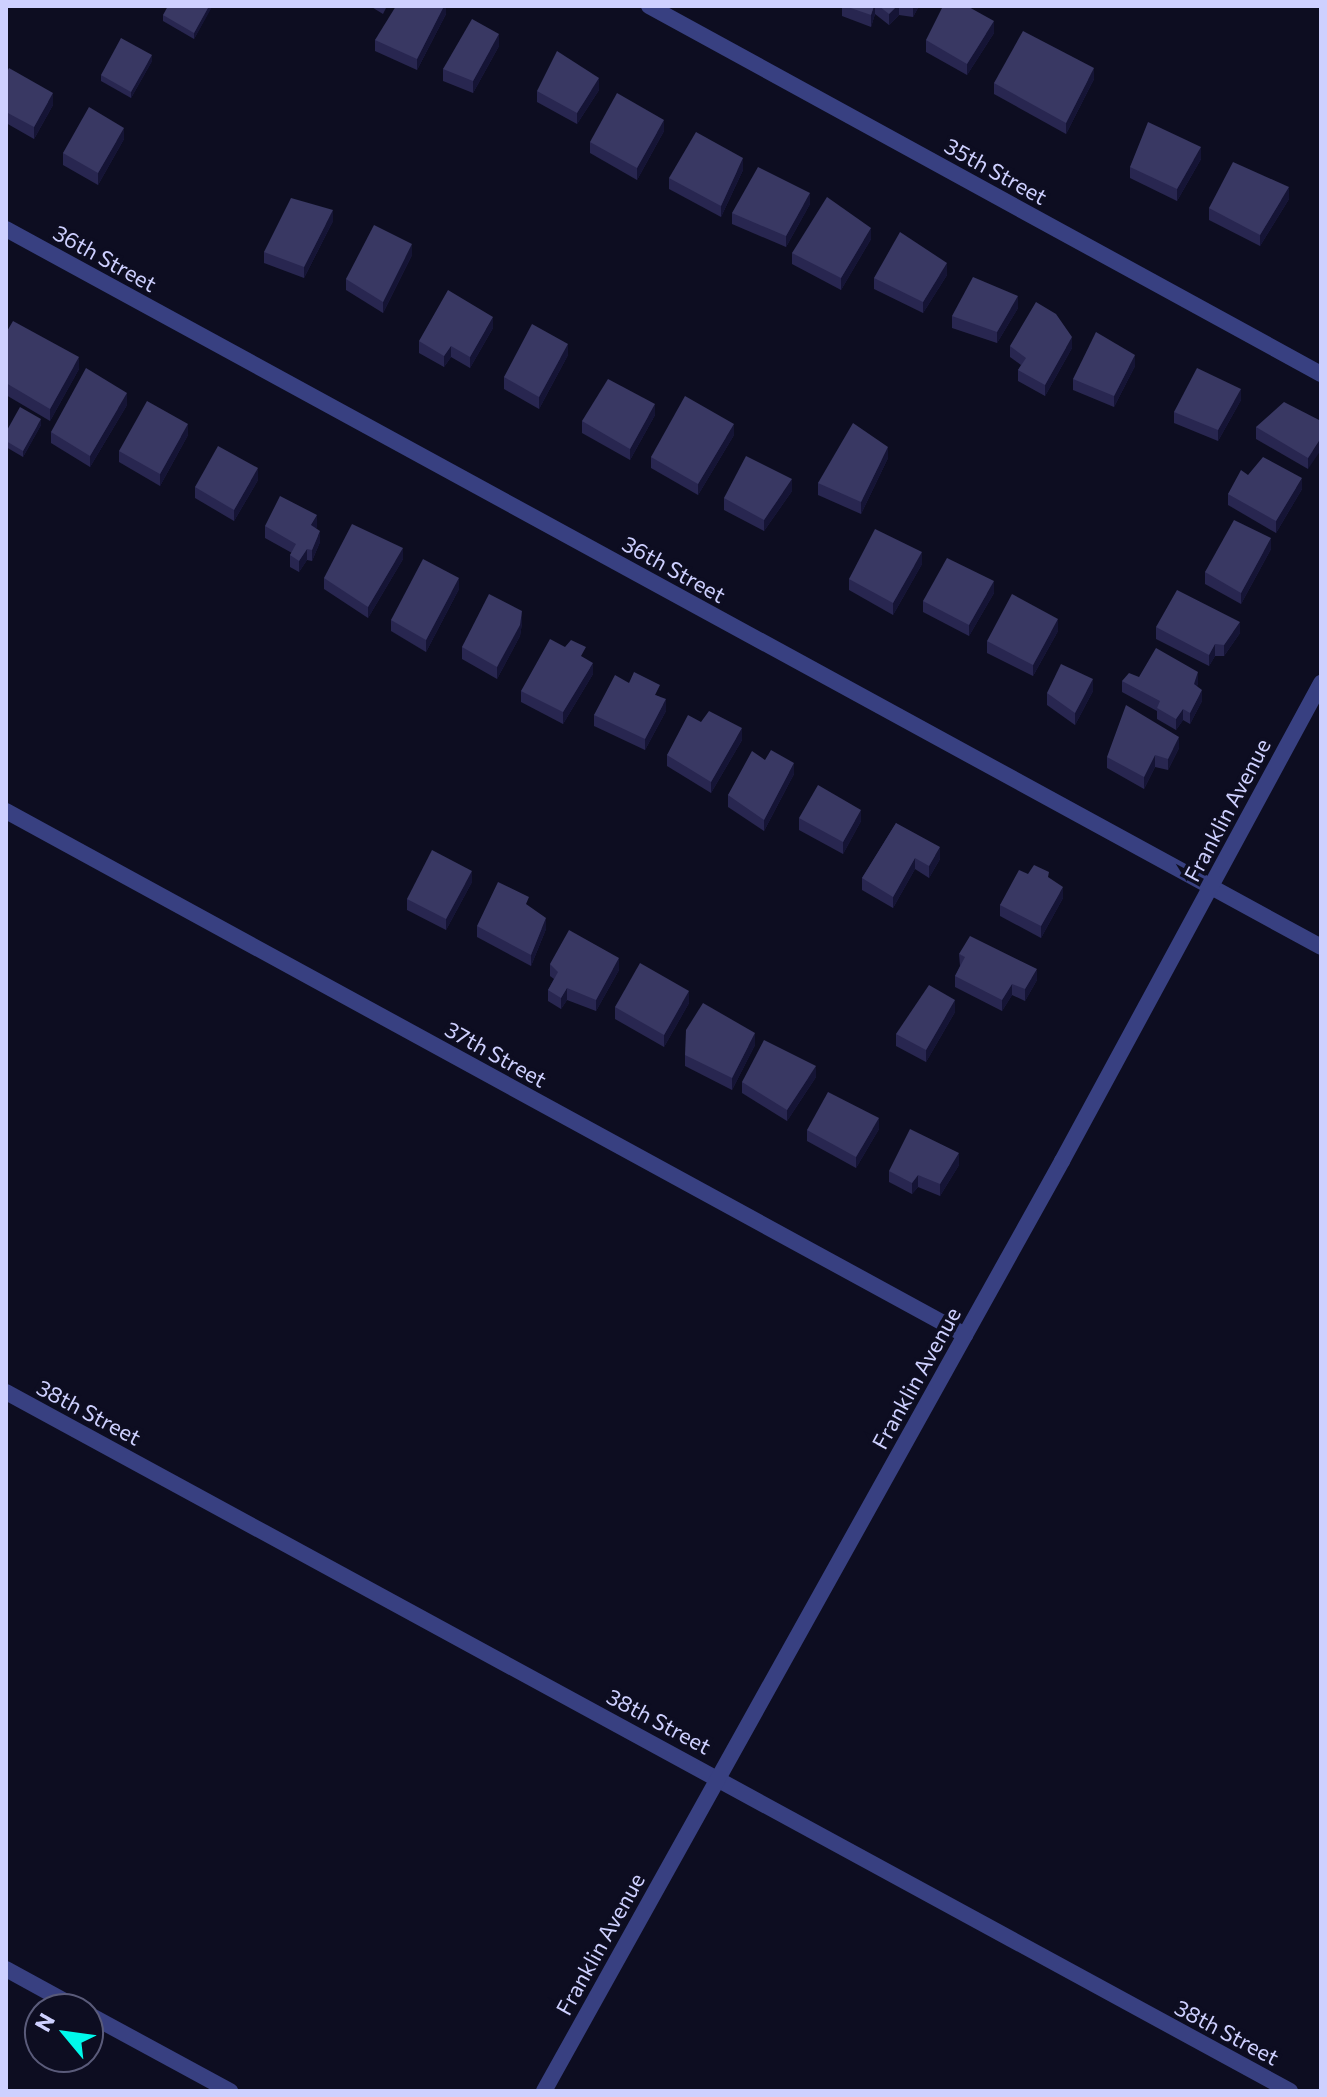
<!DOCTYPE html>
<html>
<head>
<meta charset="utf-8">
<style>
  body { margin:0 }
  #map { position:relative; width:1327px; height:2097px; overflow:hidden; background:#0d0d21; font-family:Commissioner,sans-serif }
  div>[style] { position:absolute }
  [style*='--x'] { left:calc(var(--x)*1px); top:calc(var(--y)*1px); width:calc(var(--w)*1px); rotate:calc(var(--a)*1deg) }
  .minor>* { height:16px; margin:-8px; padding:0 8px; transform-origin:8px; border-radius:8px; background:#384081 }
  .wall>* { inset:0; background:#282650 }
  .shaded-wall>* { inset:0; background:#151435 }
  .building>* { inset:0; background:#393863 }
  span { translate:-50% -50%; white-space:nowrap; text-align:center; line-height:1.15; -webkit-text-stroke:7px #0d0d21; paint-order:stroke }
  .street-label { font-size:22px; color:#ced0ff }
  .frame { position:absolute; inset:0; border:8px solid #ced0ff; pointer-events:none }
  .north { position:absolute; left:24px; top:1993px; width:80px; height:80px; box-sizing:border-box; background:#0d0d21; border:2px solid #5a5b7a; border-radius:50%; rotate:299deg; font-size:22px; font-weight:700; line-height:32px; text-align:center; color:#ced0ff }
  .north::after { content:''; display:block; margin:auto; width:28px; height:36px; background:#00f9eb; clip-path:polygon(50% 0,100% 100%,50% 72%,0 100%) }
</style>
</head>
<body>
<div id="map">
  <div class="minor">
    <i style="--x:649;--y:6;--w:766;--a:28.71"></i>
    <i style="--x:6;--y:229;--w:1498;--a:28.63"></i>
    <i style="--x:6;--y:811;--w:1093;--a:28.65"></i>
    <i style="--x:6;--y:1392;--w:1462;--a:28.56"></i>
    <i style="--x:6;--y:1969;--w:83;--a:28.7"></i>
    <i style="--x:88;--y:2014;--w:162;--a:28.5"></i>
    <i style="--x:544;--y:2091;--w:1065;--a:-60.88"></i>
    <i style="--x:1062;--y:1161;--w:544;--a:-61.55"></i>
  </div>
  <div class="wall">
    <i style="clip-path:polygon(212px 6px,194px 39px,163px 21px,163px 15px)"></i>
    <i style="clip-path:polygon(370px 6px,387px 6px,383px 14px)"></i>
    <i style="clip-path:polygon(446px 6px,446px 14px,417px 70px,375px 51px,375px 40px)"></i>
    <i style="clip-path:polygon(842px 6px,919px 6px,913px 17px,899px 15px,889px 25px,875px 14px,871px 27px,842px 16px)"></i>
    <i style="clip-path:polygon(994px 33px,967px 75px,926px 52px,926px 40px)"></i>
    <i style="clip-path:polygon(499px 46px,473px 93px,443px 81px,443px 69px)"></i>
    <i style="clip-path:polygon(152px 61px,131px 98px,101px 81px,101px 75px)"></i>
    <i style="clip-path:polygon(6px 74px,53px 105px,34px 139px,6px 123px)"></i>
    <i style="clip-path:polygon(1094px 79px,1066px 134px,994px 94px,994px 83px)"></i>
    <i style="clip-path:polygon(599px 90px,577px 124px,537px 102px,537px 91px)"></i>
    <i style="clip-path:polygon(664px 131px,637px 180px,590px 153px,590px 142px)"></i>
    <i style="clip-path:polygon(124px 139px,98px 185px,63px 165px,63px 153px)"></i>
    <i style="clip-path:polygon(1201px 159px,1177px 201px,1130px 178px,1130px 167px)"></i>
    <i style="clip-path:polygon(743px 170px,721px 217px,669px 189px,669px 178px)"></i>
    <i style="clip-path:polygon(1289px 199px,1260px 246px,1209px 220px,1209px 208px)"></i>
    <i style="clip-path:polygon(810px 204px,786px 247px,732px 224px,732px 213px)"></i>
    <i style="clip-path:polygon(333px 221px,304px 278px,264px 263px,264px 252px)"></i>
    <i style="clip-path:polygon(871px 239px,841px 290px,792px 264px,792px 253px)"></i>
    <i style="clip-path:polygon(412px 255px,383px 313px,346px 290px,346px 279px)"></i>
    <i style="clip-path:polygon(947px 275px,923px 313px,874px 289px,874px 278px)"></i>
    <i style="clip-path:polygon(1018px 308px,997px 343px,952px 328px,952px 316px)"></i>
    <i style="clip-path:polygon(493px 328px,470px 368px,451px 357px,444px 367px,419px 353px,419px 341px)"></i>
    <i style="clip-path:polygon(6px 333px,79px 369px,50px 421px,6px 395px)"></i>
    <i style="clip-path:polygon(1010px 346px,1072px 348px,1045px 396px,1018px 381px,1018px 370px,1021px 365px,1010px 357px)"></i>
    <i style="clip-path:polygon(568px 355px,539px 409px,504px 389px,504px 377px)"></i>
    <i style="clip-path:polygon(1135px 366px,1114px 407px,1073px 390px,1073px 379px)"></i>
    <i style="clip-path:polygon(1241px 400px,1218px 441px,1174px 423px,1174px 412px)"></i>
    <i style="clip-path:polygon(127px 405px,90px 467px,51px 443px,51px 432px)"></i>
    <i style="clip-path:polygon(655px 415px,630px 460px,582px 433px,582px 421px)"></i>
    <i style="clip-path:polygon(1321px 421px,1308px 469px,1256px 439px,1256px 427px)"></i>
    <i style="clip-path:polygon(41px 425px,23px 457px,6px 447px,6px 432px)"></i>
    <i style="clip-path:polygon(188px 435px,160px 486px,119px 462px,119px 451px)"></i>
    <i style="clip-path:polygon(734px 435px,698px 495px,651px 468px,651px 457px)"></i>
    <i style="clip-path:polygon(888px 458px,861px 514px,818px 495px,818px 483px)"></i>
    <i style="clip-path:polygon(1248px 475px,1302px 489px,1276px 533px,1228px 505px,1228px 494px)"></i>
    <i style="clip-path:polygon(258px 480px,234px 521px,195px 498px,195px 487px)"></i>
    <i style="clip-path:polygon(792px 491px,764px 531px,724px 510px,724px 498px)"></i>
    <i style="clip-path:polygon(265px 526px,317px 527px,316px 528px,320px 542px,312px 561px,307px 560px,299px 572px,290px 567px,290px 555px,292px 553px,265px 538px)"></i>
    <i style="clip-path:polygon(1271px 549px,1241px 604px,1205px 584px,1205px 572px)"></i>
    <i style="clip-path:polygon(403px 559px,368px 618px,324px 589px,324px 578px)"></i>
    <i style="clip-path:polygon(922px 564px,893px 615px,849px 590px,849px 579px)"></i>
    <i style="clip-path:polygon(459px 589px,426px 652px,391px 631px,391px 620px)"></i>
    <i style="clip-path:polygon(994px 593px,969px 636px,923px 612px,923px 601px)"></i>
    <i style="clip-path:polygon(522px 623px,520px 636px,497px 679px,462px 659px,462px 647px)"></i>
    <i style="clip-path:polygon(1156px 627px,1240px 633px,1224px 656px,1215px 656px,1209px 666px,1156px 639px)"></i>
    <i style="clip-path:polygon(1058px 631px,1033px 676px,987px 653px,987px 641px)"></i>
    <i style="clip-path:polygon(586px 659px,593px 674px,563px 724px,521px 702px,521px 691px)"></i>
    <i style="clip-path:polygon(1139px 677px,1198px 683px,1197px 686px,1202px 701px,1190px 724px,1183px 720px,1176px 730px,1157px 719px,1157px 711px,1122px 692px,1122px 681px)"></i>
    <i style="clip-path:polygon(629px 683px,660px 697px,666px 711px,645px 750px,594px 726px,594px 715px)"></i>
    <i style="clip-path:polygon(1093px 691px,1075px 725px,1047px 705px,1047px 693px)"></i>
    <i style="clip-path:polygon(701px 722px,742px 740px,711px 793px,667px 766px,667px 755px)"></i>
    <i style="clip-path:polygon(1179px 748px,1168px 770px,1155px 767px,1144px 789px,1107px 768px,1107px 757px)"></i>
    <i style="clip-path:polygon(765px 760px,794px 774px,764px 831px,728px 807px,728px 795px)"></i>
    <i style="clip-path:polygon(799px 818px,861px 821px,843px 854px,799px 830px)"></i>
    <i style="clip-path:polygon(896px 823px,940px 859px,929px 878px,915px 869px,893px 908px,862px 890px,862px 878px)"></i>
    <i style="clip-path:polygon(1028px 874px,1049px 878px,1063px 898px,1041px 938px,1000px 916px,1000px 905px)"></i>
    <i style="clip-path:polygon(472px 882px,446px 930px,407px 910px,407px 899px)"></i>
    <i style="clip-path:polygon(477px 926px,546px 929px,531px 966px,477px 937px)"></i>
    <i style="clip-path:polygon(959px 954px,1037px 980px,1025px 1001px,1012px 995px,1002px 1011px,955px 987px,955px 976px,960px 966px)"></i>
    <i style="clip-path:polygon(550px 964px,619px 970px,596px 1011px,567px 1000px,561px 1009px,548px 1001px,548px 990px,554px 979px,550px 976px)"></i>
    <i style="clip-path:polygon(689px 1003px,664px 1047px,615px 1019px,615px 1007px)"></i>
    <i style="clip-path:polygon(955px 1012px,926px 1062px,896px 1046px,896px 1034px)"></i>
    <i style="clip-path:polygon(755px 1045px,732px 1090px,685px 1066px,685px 1055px)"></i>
    <i style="clip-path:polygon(816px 1077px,787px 1121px,742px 1093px,742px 1082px)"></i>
    <i style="clip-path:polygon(879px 1129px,856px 1168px,807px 1141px,807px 1130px)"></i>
    <i style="clip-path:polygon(959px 1165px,940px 1196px,918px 1187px,912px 1194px,889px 1182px,889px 1171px)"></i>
  </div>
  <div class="shaded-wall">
    <i style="clip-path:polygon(209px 6px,212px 7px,194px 39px,194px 33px)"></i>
    <i style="clip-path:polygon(444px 6px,446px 6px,446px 14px,417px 70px,417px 59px)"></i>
    <i style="clip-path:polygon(874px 6px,875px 6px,875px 14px,871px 27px,871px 15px)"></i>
    <i style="clip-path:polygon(897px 6px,899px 6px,899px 15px,889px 25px,889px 14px)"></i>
    <i style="clip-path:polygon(913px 6px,919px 6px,913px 17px)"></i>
    <i style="clip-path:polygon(994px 21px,994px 33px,967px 75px,967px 64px)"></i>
    <i style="clip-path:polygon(499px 34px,499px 46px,473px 93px,473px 81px)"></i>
    <i style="clip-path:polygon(152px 55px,152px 61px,131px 98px,131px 92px)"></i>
    <i style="clip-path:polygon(1094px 68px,1094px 79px,1066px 134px,1066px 123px)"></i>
    <i style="clip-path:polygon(599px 78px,599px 90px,577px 124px,577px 113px)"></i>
    <i style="clip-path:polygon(53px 93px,53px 105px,34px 139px,34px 127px)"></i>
    <i style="clip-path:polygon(664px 120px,664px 131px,637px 180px,637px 168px)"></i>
    <i style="clip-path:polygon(124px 128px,124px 139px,98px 185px,98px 173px)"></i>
    <i style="clip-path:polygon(1201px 147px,1201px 159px,1177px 201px,1177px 189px)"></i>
    <i style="clip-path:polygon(743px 158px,743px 170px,721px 217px,721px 206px)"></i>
    <i style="clip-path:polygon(1289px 187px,1289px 199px,1260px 246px,1260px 235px)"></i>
    <i style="clip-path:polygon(810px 193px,810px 204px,786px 247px,786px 236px)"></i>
    <i style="clip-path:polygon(333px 210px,333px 221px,304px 278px,304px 267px)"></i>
    <i style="clip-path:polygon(871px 228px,871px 239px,841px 290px,841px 278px)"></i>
    <i style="clip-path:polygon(412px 244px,412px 255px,383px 313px,383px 302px)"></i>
    <i style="clip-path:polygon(947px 263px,947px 275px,923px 313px,923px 302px)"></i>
    <i style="clip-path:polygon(1018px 296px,1018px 308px,997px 343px,997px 332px)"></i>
    <i style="clip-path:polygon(493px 317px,493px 328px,470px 368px,470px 357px)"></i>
    <i style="clip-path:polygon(1072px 337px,1072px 348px,1045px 396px,1045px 385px)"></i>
    <i style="clip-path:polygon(568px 344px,568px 355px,539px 409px,539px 397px)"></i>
    <i style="clip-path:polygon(451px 346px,451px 357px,444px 367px,444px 356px)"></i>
    <i style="clip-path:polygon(1135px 355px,1135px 366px,1114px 407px,1114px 396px)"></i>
    <i style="clip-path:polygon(79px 357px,79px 369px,50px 421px,50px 409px)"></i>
    <i style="clip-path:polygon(1241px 389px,1241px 400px,1218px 441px,1218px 430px)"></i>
    <i style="clip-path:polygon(127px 393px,127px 405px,90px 467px,90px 456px)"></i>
    <i style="clip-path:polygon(655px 404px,655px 415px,630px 460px,630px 449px)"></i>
    <i style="clip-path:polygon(41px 419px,41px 425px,23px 457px,23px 451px)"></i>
    <i style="clip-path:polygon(188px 424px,188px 435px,160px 486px,160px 474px)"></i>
    <i style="clip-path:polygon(734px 424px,734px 435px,698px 495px,698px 484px)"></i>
    <i style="clip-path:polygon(1321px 438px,1321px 450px,1308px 469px,1308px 458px)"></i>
    <i style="clip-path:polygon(888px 447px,888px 458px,861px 514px,861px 502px)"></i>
    <i style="clip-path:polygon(258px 468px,258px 480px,234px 521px,234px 510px)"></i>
    <i style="clip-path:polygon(1302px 478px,1302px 489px,1276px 533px,1276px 521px)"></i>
    <i style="clip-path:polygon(792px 479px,792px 491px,764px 531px,764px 520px)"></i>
    <i style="clip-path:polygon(317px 515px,317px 527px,311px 537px,311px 525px)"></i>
    <i style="clip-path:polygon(320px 531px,320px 542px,312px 561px,312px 550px)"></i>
    <i style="clip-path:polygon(1271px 538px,1271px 549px,1241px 604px,1241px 593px)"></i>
    <i style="clip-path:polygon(403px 548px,403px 559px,368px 618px,368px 607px)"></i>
    <i style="clip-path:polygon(307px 549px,307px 560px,299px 572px,299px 561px)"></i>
    <i style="clip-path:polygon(922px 552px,922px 564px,893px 615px,893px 603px)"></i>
    <i style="clip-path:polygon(459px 578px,459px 589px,426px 652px,426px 640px)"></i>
    <i style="clip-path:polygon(994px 581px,994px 593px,969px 636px,969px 625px)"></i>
    <i style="clip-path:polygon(522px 611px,522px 623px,520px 636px,497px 679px,497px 667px)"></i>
    <i style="clip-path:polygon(1058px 619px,1058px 631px,1033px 676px,1033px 665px)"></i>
    <i style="clip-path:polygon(1240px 622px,1240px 633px,1224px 656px,1224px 645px)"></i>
    <i style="clip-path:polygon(1215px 644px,1215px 656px,1209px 666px,1209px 655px)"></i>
    <i style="clip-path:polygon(593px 663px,593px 674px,563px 724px,563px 712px)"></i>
    <i style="clip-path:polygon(1198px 672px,1198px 683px,1194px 695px,1194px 684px)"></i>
    <i style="clip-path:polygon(1093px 679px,1093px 691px,1075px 725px,1075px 713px)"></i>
    <i style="clip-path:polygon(1202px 690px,1202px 701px,1190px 724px,1190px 713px)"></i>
    <i style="clip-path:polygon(666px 699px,666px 711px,645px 750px,645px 739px)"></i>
    <i style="clip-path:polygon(1183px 709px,1183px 720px,1176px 730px,1176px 719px)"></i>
    <i style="clip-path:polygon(742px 728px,742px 740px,711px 793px,711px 782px)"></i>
    <i style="clip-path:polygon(1179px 737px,1179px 748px,1168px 770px,1168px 759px)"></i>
    <i style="clip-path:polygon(1155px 755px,1155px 767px,1144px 789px,1144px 777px)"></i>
    <i style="clip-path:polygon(794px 763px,794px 774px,764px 831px,764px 820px)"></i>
    <i style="clip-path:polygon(861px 810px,861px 821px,843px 854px,843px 842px)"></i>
    <i style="clip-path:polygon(940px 847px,940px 859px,929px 878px,929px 866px)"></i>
    <i style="clip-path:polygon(915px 858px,915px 869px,893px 908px,893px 897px)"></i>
    <i style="clip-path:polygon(472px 871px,472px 882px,446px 930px,446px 919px)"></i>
    <i style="clip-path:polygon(1063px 887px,1063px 898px,1041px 938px,1041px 926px)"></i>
    <i style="clip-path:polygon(546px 918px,546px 929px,531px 966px,531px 955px)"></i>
    <i style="clip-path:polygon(619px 958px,619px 970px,596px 1011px,596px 1000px)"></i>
    <i style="clip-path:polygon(1037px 969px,1037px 980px,1025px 1001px,1025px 989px)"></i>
    <i style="clip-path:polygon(1012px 984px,1012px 995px,1002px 1011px,1002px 1000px)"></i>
    <i style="clip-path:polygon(567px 988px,567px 1000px,561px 1009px,561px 998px)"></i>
    <i style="clip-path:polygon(689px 991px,689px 1003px,664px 1047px,664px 1035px)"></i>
    <i style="clip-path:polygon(955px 1000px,955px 1012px,926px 1062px,926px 1050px)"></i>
    <i style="clip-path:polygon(755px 1033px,755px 1045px,732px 1090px,732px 1078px)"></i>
    <i style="clip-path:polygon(816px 1066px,816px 1077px,787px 1121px,787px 1110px)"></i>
    <i style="clip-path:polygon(879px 1118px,879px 1129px,856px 1168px,856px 1157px)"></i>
    <i style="clip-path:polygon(959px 1153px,959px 1165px,940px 1196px,940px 1184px)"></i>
    <i style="clip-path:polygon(918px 1175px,918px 1187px,912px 1194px,912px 1183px)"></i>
  </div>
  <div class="building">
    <i style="clip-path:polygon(168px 6px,209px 6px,194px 33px,163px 15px)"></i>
    <i style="clip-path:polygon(396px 6px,444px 6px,417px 59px,375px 40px)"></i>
    <i style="clip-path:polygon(845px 6px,874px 6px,871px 15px)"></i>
    <i style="clip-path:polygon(879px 6px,897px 6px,889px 14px)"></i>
    <i style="clip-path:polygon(943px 6px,967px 6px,994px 21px,967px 64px,926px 40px)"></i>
    <i style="clip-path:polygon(472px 19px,499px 34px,473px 81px,443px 69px)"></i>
    <i style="clip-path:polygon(1023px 31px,1094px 68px,1066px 123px,994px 83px)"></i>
    <i style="clip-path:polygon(121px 38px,152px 55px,131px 92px,101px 75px)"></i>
    <i style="clip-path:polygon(557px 51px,599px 78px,577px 113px,537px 91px)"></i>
    <i style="clip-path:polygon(9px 68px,53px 93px,34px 127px,6px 112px,6px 74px)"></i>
    <i style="clip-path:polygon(617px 93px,664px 120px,637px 168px,590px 142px)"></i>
    <i style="clip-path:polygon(89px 107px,124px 128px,98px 173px,63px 153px)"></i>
    <i style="clip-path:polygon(1148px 122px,1201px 147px,1177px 189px,1130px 167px)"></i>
    <i style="clip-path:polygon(696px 132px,743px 158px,721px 206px,669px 178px)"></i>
    <i style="clip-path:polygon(1233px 162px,1289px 187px,1260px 235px,1209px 208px)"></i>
    <i style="clip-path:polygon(758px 167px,810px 193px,786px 236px,732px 213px)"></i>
    <i style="clip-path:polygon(827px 197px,871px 228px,841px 278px,792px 253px)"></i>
    <i style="clip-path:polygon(291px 198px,333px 210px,304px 267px,264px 252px)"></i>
    <i style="clip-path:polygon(374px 225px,412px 244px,383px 302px,346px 279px)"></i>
    <i style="clip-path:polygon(900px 232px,947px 263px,923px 302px,874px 278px)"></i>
    <i style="clip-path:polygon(973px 277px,1018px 296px,997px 332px,952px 316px)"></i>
    <i style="clip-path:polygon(448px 290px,493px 317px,470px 357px,451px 346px,444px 356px,419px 341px)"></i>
    <i style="clip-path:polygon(1036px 302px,1056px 314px,1072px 337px,1045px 385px,1018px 370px,1026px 358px,1010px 346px)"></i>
    <i style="clip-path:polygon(13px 321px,79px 357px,50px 409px,6px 383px,6px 333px)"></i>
    <i style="clip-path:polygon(532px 324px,568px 344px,539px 397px,504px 377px)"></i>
    <i style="clip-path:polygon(1096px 332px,1135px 355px,1114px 396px,1073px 379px)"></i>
    <i style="clip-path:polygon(86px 368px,127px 393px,90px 456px,51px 432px)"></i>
    <i style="clip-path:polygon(1197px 368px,1241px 389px,1218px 430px,1174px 412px)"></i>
    <i style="clip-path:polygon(608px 379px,655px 404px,630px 449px,582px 421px)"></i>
    <i style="clip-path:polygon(685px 396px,734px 424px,698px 484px,651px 457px)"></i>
    <i style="clip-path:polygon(147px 401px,188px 424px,160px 474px,119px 451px)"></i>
    <i style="clip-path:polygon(1284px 402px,1321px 421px,1321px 438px,1308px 458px,1256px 427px)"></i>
    <i style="clip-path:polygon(20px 407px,41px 419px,23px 451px,6px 441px,6px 432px)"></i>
    <i style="clip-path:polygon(853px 423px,888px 447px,861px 502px,818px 483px)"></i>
    <i style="clip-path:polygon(218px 446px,258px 468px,234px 510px,195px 487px)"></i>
    <i style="clip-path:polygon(746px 456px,792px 479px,764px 520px,724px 498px)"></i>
    <i style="clip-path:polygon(1263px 457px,1302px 478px,1276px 521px,1228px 494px,1241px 470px,1248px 475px)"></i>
    <i style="clip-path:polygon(280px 496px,317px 515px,311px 525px,320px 531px,312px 550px,307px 549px,299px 561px,290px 555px,296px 544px,265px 526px)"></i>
    <i style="clip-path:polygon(1234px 520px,1271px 538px,1241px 593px,1205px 572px)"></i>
    <i style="clip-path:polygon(352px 524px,403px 548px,368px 607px,324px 578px)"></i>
    <i style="clip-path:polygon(875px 529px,922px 552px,893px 603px,849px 579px)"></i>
    <i style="clip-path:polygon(947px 558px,994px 581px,969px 625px,923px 601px)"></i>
    <i style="clip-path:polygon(423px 559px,459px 578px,426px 640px,391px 620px)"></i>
    <i style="clip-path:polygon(1177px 590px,1240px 622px,1224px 645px,1215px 644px,1209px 655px,1156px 627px)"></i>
    <i style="clip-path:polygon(489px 594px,522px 611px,520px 625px,497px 667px,462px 647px)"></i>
    <i style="clip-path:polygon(1012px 594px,1058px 619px,1033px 665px,987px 641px)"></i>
    <i style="clip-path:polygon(550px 639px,565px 647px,571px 640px,586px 647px,581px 656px,593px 663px,563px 712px,521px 691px)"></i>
    <i style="clip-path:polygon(1156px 648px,1198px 672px,1194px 684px,1202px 690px,1190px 713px,1183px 709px,1176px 719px,1157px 708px,1160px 701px,1122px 681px,1129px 673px,1139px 677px)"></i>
    <i style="clip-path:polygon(1061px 664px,1093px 679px,1075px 713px,1047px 693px)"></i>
    <i style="clip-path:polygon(634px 672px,660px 685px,655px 695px,666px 699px,645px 739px,594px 715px,615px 675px,629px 683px)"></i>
    <i style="clip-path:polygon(1126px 705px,1179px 737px,1168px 759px,1155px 755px,1144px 777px,1107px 757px)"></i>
    <i style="clip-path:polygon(709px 711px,742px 728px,711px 782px,667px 755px,688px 715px,701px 722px)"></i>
    <i style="clip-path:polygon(771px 750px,794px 763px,764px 820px,728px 795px,752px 751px,765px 760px)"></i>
    <i style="clip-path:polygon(818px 785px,861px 810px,843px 842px,799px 818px)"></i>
    <i style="clip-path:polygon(896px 823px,940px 847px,929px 866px,915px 858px,893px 897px,862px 878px)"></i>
    <i style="clip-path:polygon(432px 850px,472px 871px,446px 919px,407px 899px)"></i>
    <i style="clip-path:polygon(1034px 865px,1049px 872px,1048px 877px,1063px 887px,1041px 926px,1000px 905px,1019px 870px,1028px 874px)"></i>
    <i style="clip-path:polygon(498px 882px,529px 897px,526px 904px,546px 918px,531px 955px,477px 926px)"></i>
    <i style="clip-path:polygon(569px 930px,619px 958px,596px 1000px,567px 988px,561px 998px,548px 990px,558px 972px,550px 964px)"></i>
    <i style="clip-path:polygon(970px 936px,1037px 969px,1025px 989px,1012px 984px,1002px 1000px,955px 976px,965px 957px,959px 954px)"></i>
    <i style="clip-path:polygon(640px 963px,689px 991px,664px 1035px,615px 1007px)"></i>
    <i style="clip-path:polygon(929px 985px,955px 1000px,926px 1050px,896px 1034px)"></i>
    <i style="clip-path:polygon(703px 1003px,755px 1033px,732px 1078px,685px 1055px,686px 1030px)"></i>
    <i style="clip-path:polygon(764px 1040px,816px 1066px,787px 1110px,742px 1082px)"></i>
    <i style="clip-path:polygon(828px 1092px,879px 1118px,856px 1157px,807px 1130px)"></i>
    <i style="clip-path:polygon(910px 1129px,959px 1153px,940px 1184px,918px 1175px,912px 1183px,889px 1171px)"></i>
  </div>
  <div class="street-label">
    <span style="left:996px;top:171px;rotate:29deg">35th Street</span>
    <span style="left:105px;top:258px;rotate:29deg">36th Street</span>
    <span style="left:674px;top:569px;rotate:29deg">36th Street</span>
    <span style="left:1227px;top:810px;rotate:-62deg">Franklin Avenue</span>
    <span style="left:496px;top:1054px;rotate:29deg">37th Street</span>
    <span style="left:916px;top:1378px;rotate:-61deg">Franklin Avenue</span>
    <span style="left:89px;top:1412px;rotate:28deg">38th Street</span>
    <span style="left:659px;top:1721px;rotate:28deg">38th Street</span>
    <span style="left:600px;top:1944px;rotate:-61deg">Franklin Avenue</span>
    <span style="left:1227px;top:2032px;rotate:28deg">38th Street</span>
  </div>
  <div class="frame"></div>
  <div class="north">N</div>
</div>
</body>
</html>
